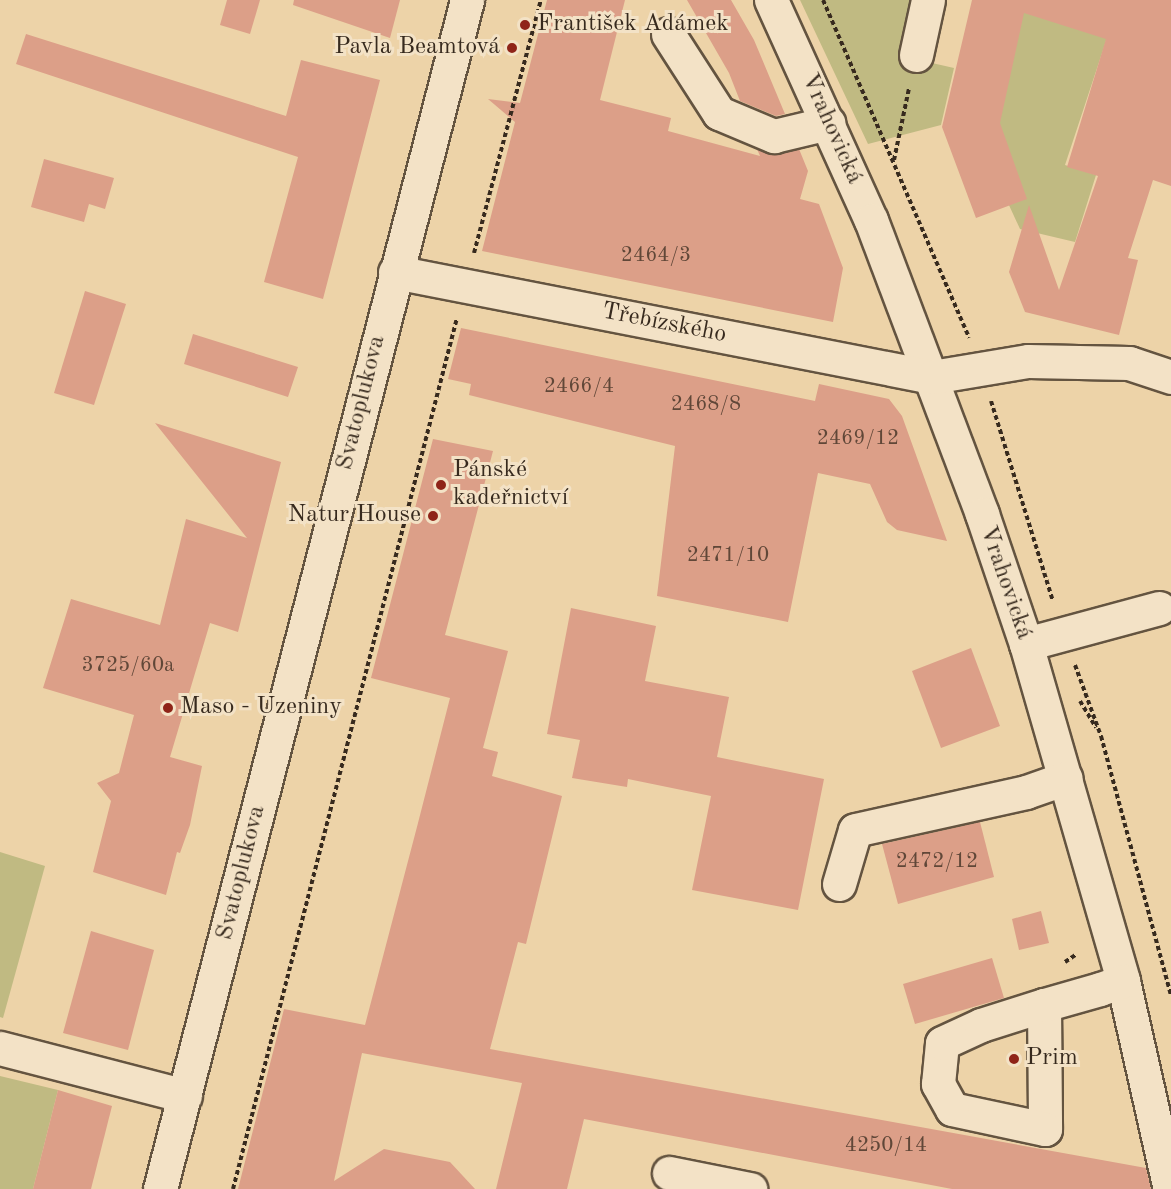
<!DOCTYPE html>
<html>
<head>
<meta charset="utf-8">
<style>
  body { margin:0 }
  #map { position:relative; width:1171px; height:1189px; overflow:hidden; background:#edd3a8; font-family:"Old Standard TT",serif }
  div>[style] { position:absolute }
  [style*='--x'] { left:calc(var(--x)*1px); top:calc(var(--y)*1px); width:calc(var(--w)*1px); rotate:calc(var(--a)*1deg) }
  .green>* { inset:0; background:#c0ba82 }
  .building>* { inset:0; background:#dc9f88 }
  .path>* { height:4px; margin-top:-2px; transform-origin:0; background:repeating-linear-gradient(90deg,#372a1e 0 4.5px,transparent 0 7.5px) }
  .roads { filter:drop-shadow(2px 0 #645440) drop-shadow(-2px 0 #645440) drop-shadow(0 2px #645440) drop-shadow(0 -2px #645440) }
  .minor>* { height:33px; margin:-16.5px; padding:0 16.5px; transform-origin:16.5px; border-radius:16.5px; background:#f3e2c6 }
  .dots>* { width:16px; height:16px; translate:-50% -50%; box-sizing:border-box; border:3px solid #f3e2c6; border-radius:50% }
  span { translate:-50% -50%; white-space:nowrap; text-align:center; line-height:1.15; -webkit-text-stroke:6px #f3e2c6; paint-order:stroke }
  .number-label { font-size:21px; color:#604738 }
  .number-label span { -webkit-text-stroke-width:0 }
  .poi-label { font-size:24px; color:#372a1e }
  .left { translate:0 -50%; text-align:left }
  .right { translate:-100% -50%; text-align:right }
  .street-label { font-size:24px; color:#372a1e }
</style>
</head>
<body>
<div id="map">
  <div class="green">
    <i style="clip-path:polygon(800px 0,923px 0,910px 58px,954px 68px,941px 125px,868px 144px)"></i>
    <i style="clip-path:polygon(1011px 6px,1107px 38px,1065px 165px,1096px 175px,1075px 242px,1020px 229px,1008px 203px,999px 121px)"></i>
    <i style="clip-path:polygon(0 852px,45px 866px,3px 1018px,0 1017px)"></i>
    <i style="clip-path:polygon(0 1076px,58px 1090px,33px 1189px,0 1189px)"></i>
  </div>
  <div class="building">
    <i style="clip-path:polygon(227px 0,260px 0,250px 34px,220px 25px)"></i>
    <i style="clip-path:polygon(294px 0,400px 0,390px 38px,293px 5px)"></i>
    <i style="clip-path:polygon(547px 0,625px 0,600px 100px,671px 118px,668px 131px,760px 156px,757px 149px,778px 154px,799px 149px,808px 171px,800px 199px,819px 204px,843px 268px,833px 322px,482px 251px,515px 122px,488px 99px,520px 103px)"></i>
    <i style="clip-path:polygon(687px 0,731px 0,754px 40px,785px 114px,776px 116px,740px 101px,729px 73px)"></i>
    <i style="clip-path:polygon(972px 0,1171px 0,1171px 186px,1153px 180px,1128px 258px,1138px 260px,1119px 335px,1025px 312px,1009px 272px,1029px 205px,1059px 290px,1098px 176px,1067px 167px,1106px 39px,1024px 13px,1000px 123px,1027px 199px,976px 218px,942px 127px)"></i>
    <i style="clip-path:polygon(26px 34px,286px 116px,301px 60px,380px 80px,323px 299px,264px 282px,298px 157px,16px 64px)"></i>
    <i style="clip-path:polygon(44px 159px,114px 178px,105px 209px,89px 204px,84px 222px,31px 207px)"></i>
    <i style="clip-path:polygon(85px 291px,126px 304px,94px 405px,54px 393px)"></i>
    <i style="clip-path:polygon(461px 328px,815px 401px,819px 384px,889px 399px,902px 416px,947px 541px,897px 530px,887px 522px,870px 484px,818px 473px,788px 622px,657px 596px,675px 446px,469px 395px,471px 384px,448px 379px)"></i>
    <i style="clip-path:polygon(193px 334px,298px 367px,288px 397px,184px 364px)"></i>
    <i style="clip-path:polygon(155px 423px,281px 462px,238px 632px,210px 623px,170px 757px,202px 766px,190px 825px,180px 853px,177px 852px,166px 895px,93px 872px,111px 801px,97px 783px,119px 773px,134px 715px,43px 688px,71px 599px,160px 625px,186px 519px,247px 538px)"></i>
    <i style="clip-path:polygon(433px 439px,493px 451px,445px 635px,508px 651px,483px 748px,498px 752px,492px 776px,562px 796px,526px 944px,518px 942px,490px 1049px,1146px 1168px,1151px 1189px,952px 1189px,584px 1119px,567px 1189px,496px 1189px,522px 1083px,362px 1053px,334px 1181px,384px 1149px,450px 1162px,475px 1189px,238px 1189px,284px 1009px,365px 1025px,418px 823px,450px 698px,371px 678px)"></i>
    <i style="clip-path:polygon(571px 608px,656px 626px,645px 681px,729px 697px,717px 757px,824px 779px,798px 910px,692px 890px,711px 796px,628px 779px,627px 787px,572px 778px,580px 740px,547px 734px)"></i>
    <i style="clip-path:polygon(971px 648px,1000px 726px,941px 748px,912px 671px)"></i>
    <i style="clip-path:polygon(980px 822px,994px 877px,898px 904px,882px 844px)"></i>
    <i style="clip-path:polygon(1041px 911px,1049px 943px,1019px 950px,1012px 919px)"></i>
    <i style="clip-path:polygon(91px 931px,154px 950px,128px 1050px,63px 1033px)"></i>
    <i style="clip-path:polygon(992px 958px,1004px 998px,915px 1024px,903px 984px)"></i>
    <i style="clip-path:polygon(58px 1090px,112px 1106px,91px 1189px,33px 1189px)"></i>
  </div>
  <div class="path">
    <i style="--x:823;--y:0;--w:368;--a:66.6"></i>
    <i style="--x:894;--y:160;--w:74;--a:-78.2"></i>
    <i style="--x:474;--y:253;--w:262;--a:-75.2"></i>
    <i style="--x:991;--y:401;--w:209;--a:72.8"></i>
    <i style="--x:1075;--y:665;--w:76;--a:69.9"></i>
    <i style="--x:1101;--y:736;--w:268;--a:74.9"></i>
    <i style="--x:1080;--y:701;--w:31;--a:59"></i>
    <i style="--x:1065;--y:962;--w:14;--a:-34"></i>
    <i style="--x:233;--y:1189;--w:899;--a:-75.58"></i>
  </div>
  <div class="roads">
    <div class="minor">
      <i style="--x:771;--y:0;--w:242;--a:65.6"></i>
      <i style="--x:871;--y:220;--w:314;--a:69.3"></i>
      <i style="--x:982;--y:514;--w:137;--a:71.3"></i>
      <i style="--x:1026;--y:644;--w:351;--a:73.9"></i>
      <i style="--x:1123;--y:981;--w:213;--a:77.3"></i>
      <i style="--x:668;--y:34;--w:94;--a:57.2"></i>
      <i style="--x:719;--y:113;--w:60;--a:22.7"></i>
      <i style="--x:774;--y:136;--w:56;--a:-13.5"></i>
      <i style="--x:916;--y:55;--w:56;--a:-77.7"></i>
      <i style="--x:395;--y:272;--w:547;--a:11.06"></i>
      <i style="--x:932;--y:377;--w:97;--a:-9.5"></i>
      <i style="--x:1028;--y:361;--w:101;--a:1.1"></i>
      <i style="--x:1129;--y:363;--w:44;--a:18.4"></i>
      <i style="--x:1026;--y:644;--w:138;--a:-15.1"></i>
      <i style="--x:839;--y:884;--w:56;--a:-73.5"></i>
      <i style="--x:855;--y:830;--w:175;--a:-12.5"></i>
      <i style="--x:1026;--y:792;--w:42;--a:-19.3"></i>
      <i style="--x:1044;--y:1005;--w:124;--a:89.5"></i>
      <i style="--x:1045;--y:1129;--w:95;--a:-167.9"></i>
      <i style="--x:952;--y:1109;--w:29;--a:-119"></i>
      <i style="--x:938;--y:1084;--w:41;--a:-84.4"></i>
      <i style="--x:942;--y:1043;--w:43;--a:-24.8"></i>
      <i style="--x:981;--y:1025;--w:66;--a:-17.6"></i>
      <i style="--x:1044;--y:1005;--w:58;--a:-15.9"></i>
      <i style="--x:1100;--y:989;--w:24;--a:-19"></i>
      <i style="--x:0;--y:1048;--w:191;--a:14.5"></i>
      <i style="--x:669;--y:1173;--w:83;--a:11.2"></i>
      <i style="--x:160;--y:1189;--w:1228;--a:-75.52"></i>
    </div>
  </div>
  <div class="dots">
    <i style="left:525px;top:25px;background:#8f2418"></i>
    <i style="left:512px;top:48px;background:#8f2418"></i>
    <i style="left:441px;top:485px;background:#8f2418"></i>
    <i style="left:433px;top:516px;background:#8f2418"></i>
    <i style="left:168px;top:708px;background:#8f2418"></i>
    <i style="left:1014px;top:1059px;background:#8f2418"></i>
  </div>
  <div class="number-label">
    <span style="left:656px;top:256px">2464/3</span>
    <span style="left:579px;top:387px">2466/4</span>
    <span style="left:706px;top:405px">2468/8</span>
    <span style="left:858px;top:439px">2469/12</span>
    <span style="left:728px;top:556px">2471/10</span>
    <span style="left:128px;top:666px">3725/60a</span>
    <span style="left:937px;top:862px">2472/12</span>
    <span style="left:886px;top:1146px">4250/14</span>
  </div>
  <div class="poi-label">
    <span class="left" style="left:537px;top:25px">František Adámek</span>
    <span class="right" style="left:500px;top:48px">Pavla Beamtová</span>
    <span class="left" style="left:453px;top:485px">Pánské<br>kadeřnictví</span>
    <span class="right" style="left:421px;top:516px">Natur House</span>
    <span class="left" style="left:180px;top:708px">Maso - Uzeniny</span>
    <span class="left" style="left:1026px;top:1059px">Prim</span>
  </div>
  <div class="street-label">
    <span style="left:831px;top:129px;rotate:66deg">Vrahovická</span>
    <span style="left:664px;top:324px;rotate:11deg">Třebízského</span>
    <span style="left:362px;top:403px;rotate:-76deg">Svatoplukova</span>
    <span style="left:1005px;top:583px;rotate:71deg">Vrahovická</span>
    <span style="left:242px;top:873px;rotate:-76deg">Svatoplukova</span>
  </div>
</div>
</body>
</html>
